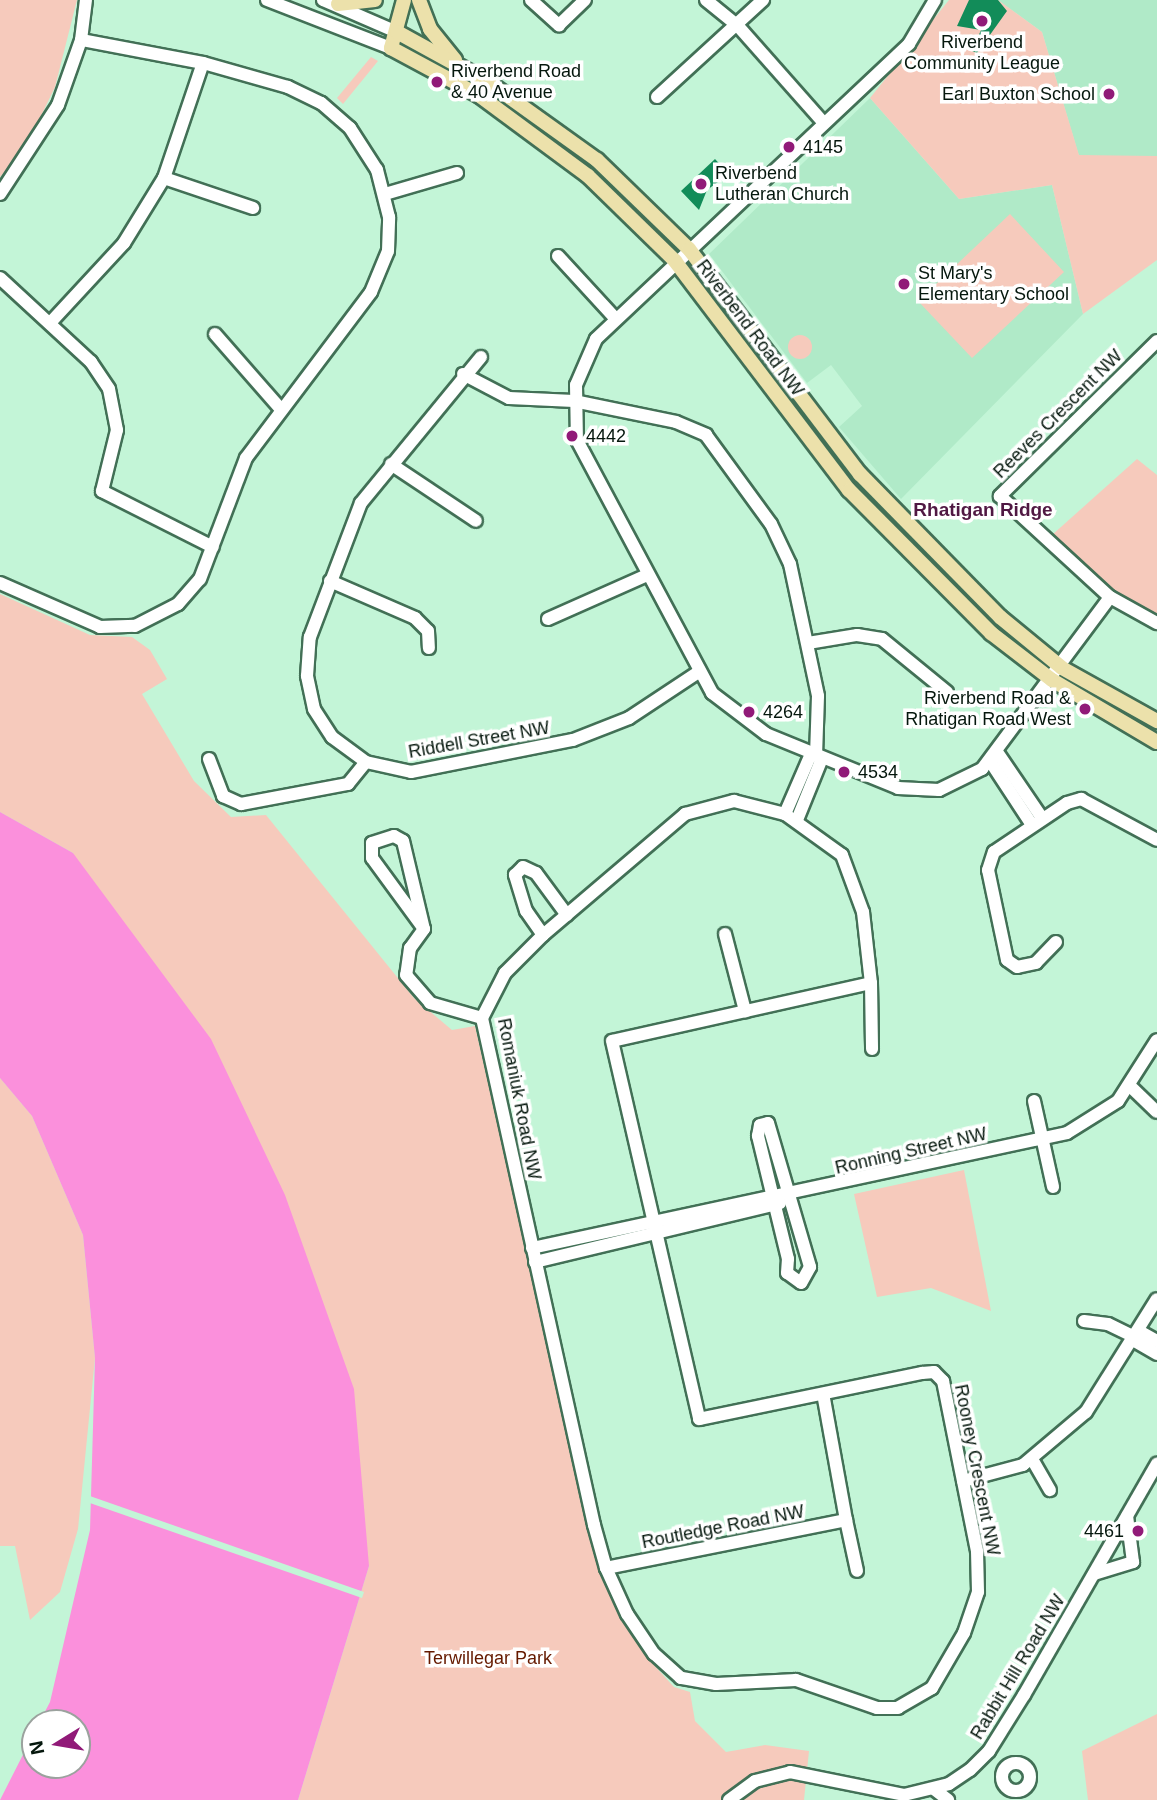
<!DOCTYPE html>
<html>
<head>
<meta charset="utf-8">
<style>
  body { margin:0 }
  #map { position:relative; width:1157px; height:1800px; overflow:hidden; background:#c3f5d7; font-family:Helvetica,sans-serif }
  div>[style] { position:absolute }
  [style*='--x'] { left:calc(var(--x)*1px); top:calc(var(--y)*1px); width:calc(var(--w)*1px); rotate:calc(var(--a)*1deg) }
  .built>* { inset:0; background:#b0eac8 }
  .green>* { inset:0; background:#f6cabc }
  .round { border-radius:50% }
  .water>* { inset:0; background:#fb90dc }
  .pier>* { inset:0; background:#c3f5d7 }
  .building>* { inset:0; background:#128c59 }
  .roads { filter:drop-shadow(2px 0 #427056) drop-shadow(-2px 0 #427056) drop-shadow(0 2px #427056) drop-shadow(0 -2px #427056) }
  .minor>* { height:12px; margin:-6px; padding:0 6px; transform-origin:6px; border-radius:6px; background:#fff }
  .minor>.ring { margin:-6px; padding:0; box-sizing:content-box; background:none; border:12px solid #fff; border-radius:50% }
  .major>* { height:14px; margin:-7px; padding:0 7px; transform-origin:7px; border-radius:7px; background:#ece1ab }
  .dots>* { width:19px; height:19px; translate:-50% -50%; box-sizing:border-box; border:4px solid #fff; border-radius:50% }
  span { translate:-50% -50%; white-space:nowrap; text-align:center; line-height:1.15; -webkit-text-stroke:7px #fff; paint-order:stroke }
  .poi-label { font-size:18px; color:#05170d }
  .left { translate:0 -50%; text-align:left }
  .right { translate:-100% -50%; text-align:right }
  .street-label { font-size:18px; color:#05170d }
  .park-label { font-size:18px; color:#651a00 }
  .neighbourhood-label { font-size:19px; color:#501843; font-weight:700 }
  .north { position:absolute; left:21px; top:1709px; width:70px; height:70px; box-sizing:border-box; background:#fff; border:2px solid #9ba29e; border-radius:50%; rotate:259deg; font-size:19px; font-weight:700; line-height:28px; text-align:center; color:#05170d }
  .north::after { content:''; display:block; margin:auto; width:24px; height:32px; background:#911a78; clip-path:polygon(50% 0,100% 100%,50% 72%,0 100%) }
</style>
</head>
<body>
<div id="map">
  <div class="built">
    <i style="clip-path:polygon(998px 0,1157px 0,1157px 156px,1079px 156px,1042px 32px)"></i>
    <i style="clip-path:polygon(870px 98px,959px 199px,1052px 185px,1083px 314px,901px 499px,839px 427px,862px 406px,831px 365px,807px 383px,709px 254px)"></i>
  </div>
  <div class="green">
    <i style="clip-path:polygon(0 0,77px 0,55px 87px,25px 149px,0 177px)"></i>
    <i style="clip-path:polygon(949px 0,998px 0,1042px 32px,1079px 155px,1157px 156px,1157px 260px,1083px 314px,1052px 185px,959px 199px,870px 98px)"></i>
    <i style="clip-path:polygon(371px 57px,378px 61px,343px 104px,337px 98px)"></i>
    <i style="clip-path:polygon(1010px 214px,1064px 272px,972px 358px,918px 301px)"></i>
    <i class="round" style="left:788px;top:335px;width:24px;height:24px"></i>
    <i style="clip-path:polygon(1137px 459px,1157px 475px,1157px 614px,1112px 589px,1052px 535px)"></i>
    <i style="clip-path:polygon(0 594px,90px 635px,132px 637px,150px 650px,167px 679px,142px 694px,194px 781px,231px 817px,266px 815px,414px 998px,452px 1030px,475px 1026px,600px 1569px,653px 1664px,674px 1687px,690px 1692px,695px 1721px,726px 1752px,765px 1745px,809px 1751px,804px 1800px,298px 1800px,369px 1566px,73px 853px,0 812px)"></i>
    <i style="clip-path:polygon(0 1078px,32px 1116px,83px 1235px,95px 1358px,78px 1529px,60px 1592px,30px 1620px,15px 1546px,0 1546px)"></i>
    <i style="clip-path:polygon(964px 1170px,991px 1311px,931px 1288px,877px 1297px,854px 1194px)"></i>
    <i style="clip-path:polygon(1157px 1714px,1157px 1800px,1088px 1800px,1082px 1751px)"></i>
  </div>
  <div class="water">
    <i style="clip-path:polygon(0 812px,73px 853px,211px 1039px,285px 1195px,354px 1389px,369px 1566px,298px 1800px,0 1800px,35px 1731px,35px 1765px,77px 1765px,77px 1723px,39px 1723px,50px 1702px,90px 1530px,95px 1358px,83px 1235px,32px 1116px,0 1078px)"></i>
  </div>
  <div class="pier">
    <i style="clip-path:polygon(87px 1495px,364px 1592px,362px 1598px,87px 1502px)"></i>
  </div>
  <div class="building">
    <i style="clip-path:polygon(969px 0,998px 0,1007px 11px,977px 53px,972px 51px,981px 30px,957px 26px)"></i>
    <i style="clip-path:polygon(715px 159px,729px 174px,707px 190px,699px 210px,681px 191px)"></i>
  </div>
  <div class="roads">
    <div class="minor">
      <i style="--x:267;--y:0;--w:133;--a:21.2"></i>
      <i style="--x:323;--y:0;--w:81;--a:23.4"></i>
      <i style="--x:531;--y:0;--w:38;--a:42"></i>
      <i style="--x:559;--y:25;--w:36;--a:-44"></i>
      <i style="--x:706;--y:0;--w:41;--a:39.1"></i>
      <i style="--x:738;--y:26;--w:127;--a:48.5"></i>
      <i style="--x:935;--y:0;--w:51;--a:120.6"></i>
      <i style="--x:909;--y:44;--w:430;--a:136.7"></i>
      <i style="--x:596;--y:339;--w:50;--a:113.5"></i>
      <i style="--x:576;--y:385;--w:55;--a:89"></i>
      <i style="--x:577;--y:440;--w:287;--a:61.9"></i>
      <i style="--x:712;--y:693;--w:68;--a:37.2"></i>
      <i style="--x:766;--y:734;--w:143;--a:22.2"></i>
      <i style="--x:898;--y:788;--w:41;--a:2.8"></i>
      <i style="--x:939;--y:790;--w:48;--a:-26"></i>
      <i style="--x:982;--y:769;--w:214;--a:-53.3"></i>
      <i style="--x:657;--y:97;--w:144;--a:-42.5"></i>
      <i style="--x:164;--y:178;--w:94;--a:18.6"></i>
      <i style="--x:0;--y:194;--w:106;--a:-56.9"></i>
      <i style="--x:58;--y:105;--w:69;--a:-70.5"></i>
      <i style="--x:81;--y:40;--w:40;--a:-82.9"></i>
      <i style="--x:385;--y:194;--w:75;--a:-16.3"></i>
      <i style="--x:558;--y:256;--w:84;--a:47.4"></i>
      <i style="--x:0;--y:278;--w:124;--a:42.7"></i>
      <i style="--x:91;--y:362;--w:32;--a:56"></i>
      <i style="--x:109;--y:389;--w:42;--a:79"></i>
      <i style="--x:117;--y:430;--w:63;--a:103.8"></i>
      <i style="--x:102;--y:491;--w:124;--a:26.8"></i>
      <i style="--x:50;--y:323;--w:109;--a:-47.2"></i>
      <i style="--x:124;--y:243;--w:76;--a:-58.4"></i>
      <i style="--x:164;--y:178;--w:121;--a:-71.3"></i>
      <i style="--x:215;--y:334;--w:97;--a:48.8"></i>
      <i style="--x:1157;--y:341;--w:221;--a:135.4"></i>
      <i style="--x:1000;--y:496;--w:149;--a:42.6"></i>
      <i style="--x:1110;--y:597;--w:54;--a:29"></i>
      <i style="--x:463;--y:374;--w:52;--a:27.6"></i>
      <i style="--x:509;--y:398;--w:65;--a:2.6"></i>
      <i style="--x:574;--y:401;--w:104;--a:11.6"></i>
      <i style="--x:676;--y:422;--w:33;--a:23"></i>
      <i style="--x:706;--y:435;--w:110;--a:53.9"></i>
      <i style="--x:771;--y:524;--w:44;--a:64.6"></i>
      <i style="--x:790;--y:564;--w:135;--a:78"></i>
      <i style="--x:818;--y:696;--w:60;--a:91.9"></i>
      <i style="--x:391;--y:464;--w:102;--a:33.8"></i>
      <i style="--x:330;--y:581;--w:93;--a:23.5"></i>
      <i style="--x:415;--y:618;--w:18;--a:45"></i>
      <i style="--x:428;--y:631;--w:17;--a:87"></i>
      <i style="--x:0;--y:583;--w:109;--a:23.7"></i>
      <i style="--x:100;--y:627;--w:35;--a:-2"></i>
      <i style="--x:135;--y:626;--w:48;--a:-27.1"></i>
      <i style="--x:178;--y:604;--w:33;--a:-49"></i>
      <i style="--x:200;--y:579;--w:129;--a:-69.2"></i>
      <i style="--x:246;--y:458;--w:208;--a:-53"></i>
      <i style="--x:371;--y:292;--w:44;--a:-67.5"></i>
      <i style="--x:388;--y:251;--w:34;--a:-88"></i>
      <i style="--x:389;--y:217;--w:49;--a:-104.3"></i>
      <i style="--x:377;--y:170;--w:50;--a:-122.7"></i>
      <i style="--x:350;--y:128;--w:38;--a:-139"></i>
      <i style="--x:321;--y:103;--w:37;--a:-154"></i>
      <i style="--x:288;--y:87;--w:88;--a:-164.2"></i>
      <i style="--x:203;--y:63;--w:124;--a:-169.3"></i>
      <i style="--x:548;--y:619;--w:106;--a:-23.9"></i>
      <i style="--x:808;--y:643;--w:50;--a:-9.3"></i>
      <i style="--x:857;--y:635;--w:25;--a:9"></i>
      <i style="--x:882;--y:639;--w:84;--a:39.2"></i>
      <i style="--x:997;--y:752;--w:80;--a:55.7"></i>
      <i style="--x:209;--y:759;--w:40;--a:69"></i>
      <i style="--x:223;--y:796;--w:20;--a:24"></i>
      <i style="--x:241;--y:804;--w:109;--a:-10.6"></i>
      <i style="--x:348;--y:784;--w:28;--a:-51"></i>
      <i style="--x:366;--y:762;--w:46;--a:12.5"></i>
      <i style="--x:411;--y:772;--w:165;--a:-11.2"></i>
      <i style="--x:573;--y:740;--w:60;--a:-21.4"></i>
      <i style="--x:629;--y:718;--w:82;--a:-33.5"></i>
      <i style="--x:990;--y:761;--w:77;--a:56.7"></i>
      <i style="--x:366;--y:762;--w:42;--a:-143.7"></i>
      <i style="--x:332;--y:737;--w:33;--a:-123"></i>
      <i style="--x:314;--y:709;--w:34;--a:-102"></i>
      <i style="--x:307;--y:676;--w:39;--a:-86"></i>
      <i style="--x:310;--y:637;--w:143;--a:-69.2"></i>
      <i style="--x:361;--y:503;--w:189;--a:-50.6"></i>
      <i style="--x:734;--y:801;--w:53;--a:14.3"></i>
      <i style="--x:785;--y:814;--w:70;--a:35.7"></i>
      <i style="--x:842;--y:855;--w:61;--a:69.8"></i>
      <i style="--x:863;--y:912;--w:71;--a:83.6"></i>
      <i style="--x:871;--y:983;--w:265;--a:167.4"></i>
      <i style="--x:612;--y:1041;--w:388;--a:77"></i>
      <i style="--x:699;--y:1419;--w:228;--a:-11.7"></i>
      <i style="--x:922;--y:1373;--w:12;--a:-5"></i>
      <i style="--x:934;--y:1372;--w:13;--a:45"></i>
      <i style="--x:943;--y:1381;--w:173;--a:78.7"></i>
      <i style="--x:977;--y:1551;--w:41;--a:88.6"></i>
      <i style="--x:978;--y:1592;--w:43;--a:108.9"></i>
      <i style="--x:964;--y:1633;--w:64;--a:120.2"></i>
      <i style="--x:932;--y:1688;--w:39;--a:150"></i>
      <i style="--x:898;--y:1708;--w:21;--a:180"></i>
      <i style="--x:877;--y:1708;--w:86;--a:-160.9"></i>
      <i style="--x:796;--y:1680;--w:80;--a:177.1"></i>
      <i style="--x:716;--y:1684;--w:36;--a:-170"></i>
      <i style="--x:681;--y:1678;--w:36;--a:-138"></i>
      <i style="--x:654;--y:1654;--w:48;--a:-124"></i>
      <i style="--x:627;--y:1614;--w:51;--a:-114.5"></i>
      <i style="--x:606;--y:1568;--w:45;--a:-105.6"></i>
      <i style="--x:594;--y:1525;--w:519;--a:-102.46"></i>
      <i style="--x:482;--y:1018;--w:51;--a:-62.9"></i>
      <i style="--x:505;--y:973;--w:54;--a:-45"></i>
      <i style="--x:543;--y:935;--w:187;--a:-40.4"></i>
      <i style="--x:685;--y:814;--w:51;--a:-14.9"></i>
      <i style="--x:785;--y:814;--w:65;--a:-66.6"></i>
      <i style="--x:797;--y:820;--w:67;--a:-68"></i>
      <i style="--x:424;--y:929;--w:88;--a:-126.2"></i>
      <i style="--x:372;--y:858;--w:15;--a:-90"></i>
      <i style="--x:372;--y:843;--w:23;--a:-18"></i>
      <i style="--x:394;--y:836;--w:10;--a:29"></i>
      <i style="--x:403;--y:841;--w:90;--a:76.6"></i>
      <i style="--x:424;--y:929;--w:24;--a:126"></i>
      <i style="--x:410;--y:948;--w:27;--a:98"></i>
      <i style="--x:406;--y:975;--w:37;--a:49"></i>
      <i style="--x:430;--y:1003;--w:54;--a:16.1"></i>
      <i style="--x:725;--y:934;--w:80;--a:75.4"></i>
      <i style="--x:543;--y:935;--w:29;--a:-125"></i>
      <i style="--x:526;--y:911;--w:38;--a:-107"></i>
      <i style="--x:515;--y:875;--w:11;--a:-45"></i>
      <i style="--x:523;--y:867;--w:14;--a:25"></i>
      <i style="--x:536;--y:873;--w:52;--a:53.6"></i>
      <i style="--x:1056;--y:942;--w:29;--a:134"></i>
      <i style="--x:1036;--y:963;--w:19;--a:168"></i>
      <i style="--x:1017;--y:967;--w:12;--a:-145"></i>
      <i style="--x:1007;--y:960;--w:92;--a:-101.9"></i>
      <i style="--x:988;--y:870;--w:19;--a:-72"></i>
      <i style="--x:994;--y:852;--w:88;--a:-33.9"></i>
      <i style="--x:1067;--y:803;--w:15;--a:-16"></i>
      <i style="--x:1081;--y:799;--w:86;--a:28.3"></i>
      <i style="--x:871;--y:983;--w:66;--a:89.1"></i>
      <i style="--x:1130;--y:1086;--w:37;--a:44"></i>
      <i style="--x:1034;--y:1101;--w:88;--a:77.5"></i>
      <i style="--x:768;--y:1123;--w:150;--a:73.7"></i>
      <i style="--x:810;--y:1267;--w:18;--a:119"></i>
      <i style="--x:801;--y:1283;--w:17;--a:-144"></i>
      <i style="--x:787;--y:1273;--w:14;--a:-86"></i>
      <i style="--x:788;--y:1259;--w:127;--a:-103.7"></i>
      <i style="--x:758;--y:1136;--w:11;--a:-80"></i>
      <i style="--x:760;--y:1125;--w:8;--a:-14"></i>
      <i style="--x:532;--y:1248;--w:547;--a:-12.13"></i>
      <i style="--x:1067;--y:1133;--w:60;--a:-32.1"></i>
      <i style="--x:1118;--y:1101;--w:72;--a:-57.4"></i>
      <i style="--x:535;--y:1262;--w:252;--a:-13.5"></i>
      <i style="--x:1084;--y:1321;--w:24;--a:7"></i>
      <i style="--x:1108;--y:1324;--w:30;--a:26"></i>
      <i style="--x:1139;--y:1331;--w:21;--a:29"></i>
      <i style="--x:1133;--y:1340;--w:28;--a:30"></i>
      <i style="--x:1032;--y:1459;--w:36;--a:60"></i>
      <i style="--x:963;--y:1481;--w:62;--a:-14.9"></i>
      <i style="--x:1023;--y:1465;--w:82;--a:-40.1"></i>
      <i style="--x:1086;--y:1412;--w:133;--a:-57.9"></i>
      <i style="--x:846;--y:1520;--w:52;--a:77.8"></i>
      <i style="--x:606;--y:1568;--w:245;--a:-11.3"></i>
      <i style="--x:846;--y:1520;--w:128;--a:-100.3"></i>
      <i style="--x:1094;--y:1574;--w:41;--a:-17.1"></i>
      <i style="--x:1133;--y:1562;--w:46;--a:-97.4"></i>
      <i class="ring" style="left:1002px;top:1763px;width:16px;height:16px"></i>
      <i style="--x:934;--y:1789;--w:18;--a:38"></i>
      <i style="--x:729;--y:1800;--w:32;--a:-36"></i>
      <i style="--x:755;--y:1781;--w:36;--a:-14"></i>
      <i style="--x:790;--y:1772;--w:116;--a:11.4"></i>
      <i style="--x:904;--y:1795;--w:46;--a:-13.7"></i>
      <i style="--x:949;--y:1784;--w:25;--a:-34"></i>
      <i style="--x:970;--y:1770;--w:27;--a:-45"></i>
      <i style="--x:989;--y:1751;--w:66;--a:-58"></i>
      <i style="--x:1024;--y:1695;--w:267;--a:-60.1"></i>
    </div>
    <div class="major">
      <i style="--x:404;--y:0;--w:50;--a:105.2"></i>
      <i style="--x:391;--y:48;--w:101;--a:28.3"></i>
      <i style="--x:480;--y:96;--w:134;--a:36.5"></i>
      <i style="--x:588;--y:176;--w:122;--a:44.3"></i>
      <i style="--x:675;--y:261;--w:288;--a:52.8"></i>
      <i style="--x:849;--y:490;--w:202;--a:45.2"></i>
      <i style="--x:991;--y:633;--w:77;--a:37.6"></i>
      <i style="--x:1052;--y:680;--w:122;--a:30.6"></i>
      <i style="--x:419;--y:0;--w:31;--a:69"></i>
      <i style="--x:430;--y:29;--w:40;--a:51"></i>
      <i style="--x:338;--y:4;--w:37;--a:-6"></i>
      <i style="--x:397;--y:32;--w:104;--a:28.8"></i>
      <i style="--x:488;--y:82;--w:134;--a:35.6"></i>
      <i style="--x:597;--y:160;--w:128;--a:44.1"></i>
      <i style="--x:689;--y:249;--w:283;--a:52.8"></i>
      <i style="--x:860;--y:474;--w:200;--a:45.6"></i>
      <i style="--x:1000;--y:617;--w:80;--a:39.4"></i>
      <i style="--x:1062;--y:668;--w:109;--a:29.2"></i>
    </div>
  </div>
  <div class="dots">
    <i style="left:982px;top:21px;background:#911a78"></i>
    <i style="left:437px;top:82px;background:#911a78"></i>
    <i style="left:1109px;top:94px;background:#911a78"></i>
    <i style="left:789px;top:147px;background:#911a78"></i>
    <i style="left:701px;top:184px;background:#911a78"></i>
    <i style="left:904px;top:284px;background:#911a78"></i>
    <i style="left:572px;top:436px;background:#911a78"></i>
    <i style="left:1085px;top:709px;background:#911a78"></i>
    <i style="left:749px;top:712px;background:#911a78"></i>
    <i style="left:844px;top:772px;background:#911a78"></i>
    <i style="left:1138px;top:1531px;background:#911a78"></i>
  </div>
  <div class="poi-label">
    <span style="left:982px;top:53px">Riverbend<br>Community League</span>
    <span class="left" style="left:451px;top:82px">Riverbend Road<br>&amp; 40 Avenue</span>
    <span class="right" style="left:1095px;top:94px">Earl Buxton School</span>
    <span class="left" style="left:803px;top:147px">4145</span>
    <span class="left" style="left:715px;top:184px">Riverbend<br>Lutheran Church</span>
    <span class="left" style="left:918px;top:284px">St Mary's<br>Elementary School</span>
    <span class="left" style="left:586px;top:436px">4442</span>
    <span class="right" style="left:1071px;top:709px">Riverbend Road &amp;<br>Rhatigan Road West</span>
    <span class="left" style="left:763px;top:712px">4264</span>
    <span class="left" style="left:858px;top:772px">4534</span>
    <span class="right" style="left:1124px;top:1531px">4461</span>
  </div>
  <div class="street-label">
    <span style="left:750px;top:328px;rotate:53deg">Riverbend Road NW</span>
    <span style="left:1058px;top:414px;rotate:-45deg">Reeves Crescent NW</span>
    <span style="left:479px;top:740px;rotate:-10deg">Riddell Street NW</span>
    <span style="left:519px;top:1099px;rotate:79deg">Romaniuk Road NW</span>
    <span style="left:911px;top:1151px;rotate:-13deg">Ronning Street NW</span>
    <span style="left:977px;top:1470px;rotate:79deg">Rooney Crescent NW</span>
    <span style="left:723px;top:1527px;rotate:-11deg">Routledge Road NW</span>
    <span style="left:1018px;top:1667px;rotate:-59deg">Rabbit Hill Road NW</span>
  </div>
  <div class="park-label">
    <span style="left:488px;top:1658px">Terwillegar Park</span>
  </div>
  <div class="neighbourhood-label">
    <span style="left:983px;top:510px">Rhatigan Ridge</span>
  </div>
  <div class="north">N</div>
</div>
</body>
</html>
